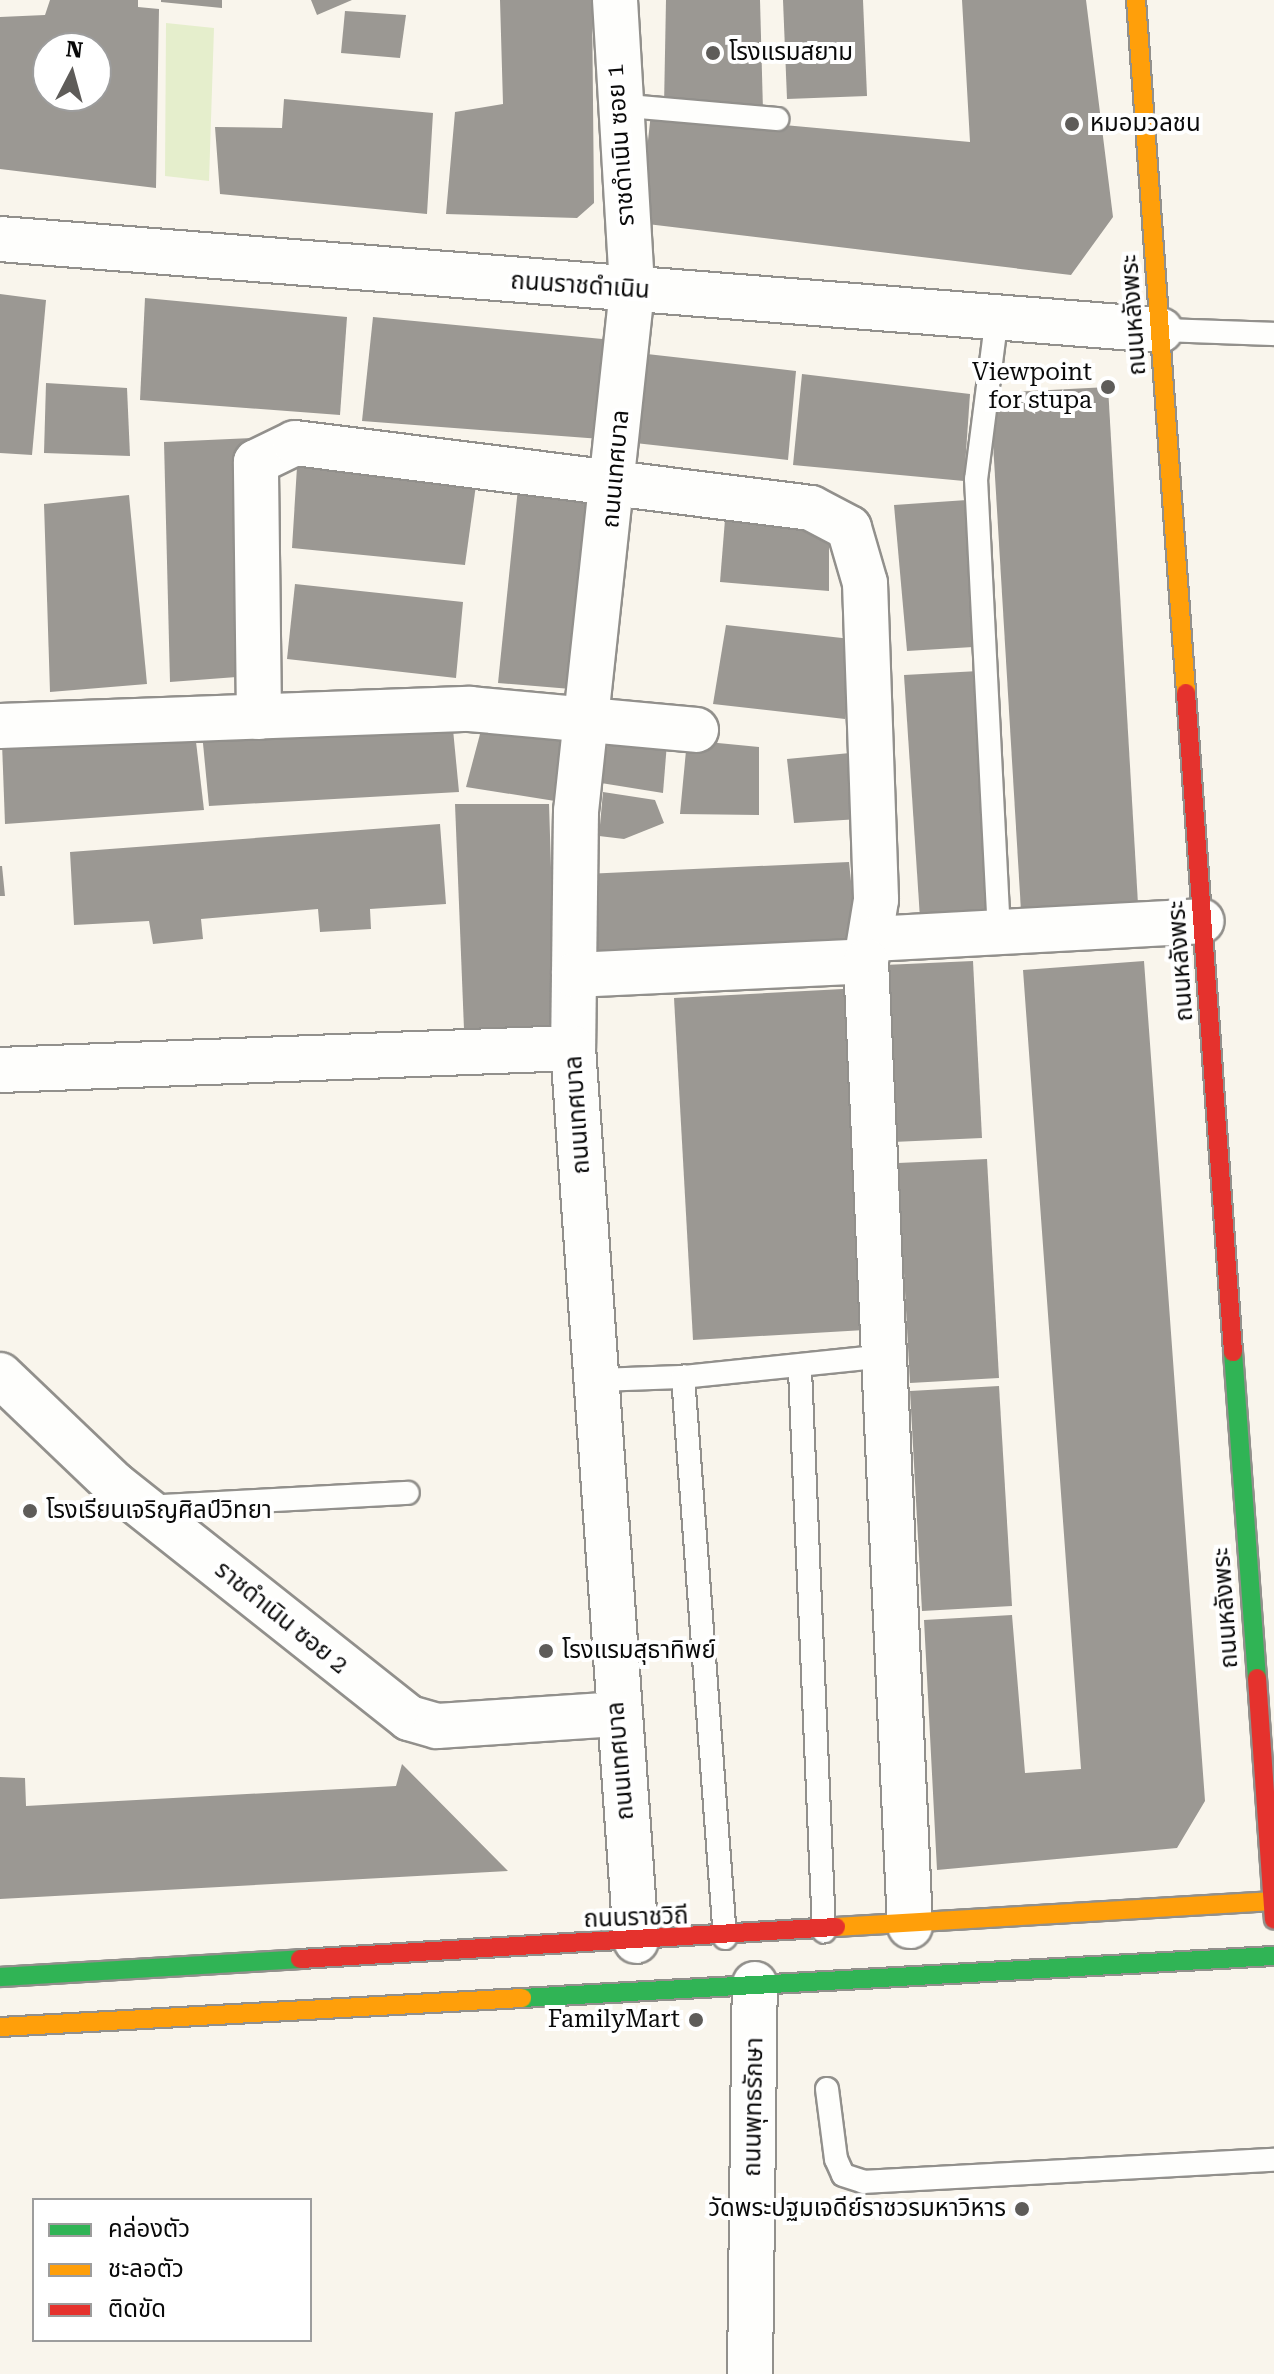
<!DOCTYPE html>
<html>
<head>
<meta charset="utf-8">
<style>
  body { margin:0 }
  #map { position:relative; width:1274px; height:2374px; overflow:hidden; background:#f9f5ec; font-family:"Roboto Serif","Noto Sans Thai",serif }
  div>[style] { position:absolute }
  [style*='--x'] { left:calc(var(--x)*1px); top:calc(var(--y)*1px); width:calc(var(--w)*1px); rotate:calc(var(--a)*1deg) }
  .green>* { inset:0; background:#e5eecc }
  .building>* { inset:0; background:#9b9893 }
  .roads { filter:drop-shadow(2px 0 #92908c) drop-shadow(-2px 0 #92908c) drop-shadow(0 2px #92908c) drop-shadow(0 -2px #92908c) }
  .lane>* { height:22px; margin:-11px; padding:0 11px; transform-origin:11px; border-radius:11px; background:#fefefc }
  .street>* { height:44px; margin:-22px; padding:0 22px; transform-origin:22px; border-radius:22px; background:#fefefc }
  .fast>* { height:18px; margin:-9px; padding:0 9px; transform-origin:9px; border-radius:9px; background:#30b455 }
  .slow>* { height:18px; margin:-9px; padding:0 9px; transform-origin:9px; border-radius:9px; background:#ff9f0a }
  .jam>* { height:18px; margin:-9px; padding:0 9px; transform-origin:9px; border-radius:9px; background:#e5322d }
  .dots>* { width:22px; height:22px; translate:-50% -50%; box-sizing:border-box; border:4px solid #fff; border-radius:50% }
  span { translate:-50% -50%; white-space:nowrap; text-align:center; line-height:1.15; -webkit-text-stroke:8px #fff; paint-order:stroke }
  .poi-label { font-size:24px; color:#0a0a0a }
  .left { translate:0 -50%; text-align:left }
  .right { translate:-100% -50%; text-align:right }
  .street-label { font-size:24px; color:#0a0a0a }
  .legend { position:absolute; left:32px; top:2198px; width:280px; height:144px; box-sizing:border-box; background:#fff; border:2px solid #9d9d9d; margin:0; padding:10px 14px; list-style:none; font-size:24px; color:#0a0a0a }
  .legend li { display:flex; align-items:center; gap:16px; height:40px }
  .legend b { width:40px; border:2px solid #9d9d9d }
  .north { position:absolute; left:32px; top:32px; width:80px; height:80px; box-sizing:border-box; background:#fff; border:2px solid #9d9d9d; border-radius:50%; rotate:6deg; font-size:22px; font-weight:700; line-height:32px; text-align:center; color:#0a0a0a }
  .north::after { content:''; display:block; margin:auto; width:28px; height:36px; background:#5e5c59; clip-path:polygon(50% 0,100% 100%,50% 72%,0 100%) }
</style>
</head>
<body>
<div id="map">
  <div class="green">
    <i style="clip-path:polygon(166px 23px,214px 28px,209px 181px,165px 176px)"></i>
  </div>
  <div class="building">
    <i style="clip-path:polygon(evenodd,50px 0,138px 0,138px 7px,159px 9px,156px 188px,0 169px,0 17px,45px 15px,50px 0,48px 48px,96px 48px,96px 96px,48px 96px,48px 48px)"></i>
    <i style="clip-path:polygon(161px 0,222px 0,222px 8px,161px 2px)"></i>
    <i style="clip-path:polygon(311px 0,352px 0,317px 15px)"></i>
    <i style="clip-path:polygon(500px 0,592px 0,594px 203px,577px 218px,446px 214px,455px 112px,503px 104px)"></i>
    <i style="clip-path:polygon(666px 0,760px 0,763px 111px,664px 106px)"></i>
    <i style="clip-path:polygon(783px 0,863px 0,867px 96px,787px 99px)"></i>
    <i style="clip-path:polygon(962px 0,1086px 0,1113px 217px,1071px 275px,639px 223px,651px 113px,970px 142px)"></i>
    <i style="clip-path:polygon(345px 11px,406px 15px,400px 58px,341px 53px)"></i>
    <i style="clip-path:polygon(284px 99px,433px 113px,427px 214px,220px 194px,215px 127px,282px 128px)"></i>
    <i style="clip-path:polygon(0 294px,46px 300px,32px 455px,0 453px)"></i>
    <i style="clip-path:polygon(145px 298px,347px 317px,340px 415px,140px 400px)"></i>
    <i style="clip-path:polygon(373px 317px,613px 340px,601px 439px,362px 421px)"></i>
    <i style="clip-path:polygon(647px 354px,796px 371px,788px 460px,635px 443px)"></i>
    <i style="clip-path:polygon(802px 374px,970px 394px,964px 481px,793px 465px)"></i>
    <i style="clip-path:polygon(46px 383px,127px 388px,130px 456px,44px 453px)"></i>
    <i style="clip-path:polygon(1108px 387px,1138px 904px,1021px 911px,990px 393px)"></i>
    <i style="clip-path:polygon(252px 438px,250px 676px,170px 682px,164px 442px)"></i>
    <i style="clip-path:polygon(297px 467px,476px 485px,465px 565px,292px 548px)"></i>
    <i style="clip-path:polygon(518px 488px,594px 498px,571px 689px,498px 683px)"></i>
    <i style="clip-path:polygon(129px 495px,147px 684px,50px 692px,44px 504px)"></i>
    <i style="clip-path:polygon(967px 500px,973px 647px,907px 651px,894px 505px)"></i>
    <i style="clip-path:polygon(726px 507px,829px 524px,829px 591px,720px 582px)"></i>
    <i style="clip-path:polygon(295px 584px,463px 602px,456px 678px,287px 659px)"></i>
    <i style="clip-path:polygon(726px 625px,851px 639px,845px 719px,713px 704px)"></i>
    <i style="clip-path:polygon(979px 671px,992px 912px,920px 918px,904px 675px)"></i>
    <i style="clip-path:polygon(452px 719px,459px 792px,209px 806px,202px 733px)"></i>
    <i style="clip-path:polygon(484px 719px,561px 729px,555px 801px,466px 787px)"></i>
    <i style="clip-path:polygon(195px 733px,204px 810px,5px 824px,2px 743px)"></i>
    <i style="clip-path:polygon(609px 735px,667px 743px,663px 793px,601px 783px)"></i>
    <i style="clip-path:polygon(687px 740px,759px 747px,759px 815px,680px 814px)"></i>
    <i style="clip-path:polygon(850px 753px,860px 819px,794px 823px,787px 759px)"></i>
    <i style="clip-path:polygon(603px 792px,655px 800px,664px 823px,624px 839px,599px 836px)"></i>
    <i style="clip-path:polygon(455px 804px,549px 804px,556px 1026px,464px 1029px)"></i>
    <i style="clip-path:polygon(440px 824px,446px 904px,370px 909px,371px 929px,320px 932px,318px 909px,201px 919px,203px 939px,153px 944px,149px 921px,74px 925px,70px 852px)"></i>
    <i style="clip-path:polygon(849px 862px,858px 948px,590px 962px,585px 874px)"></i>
    <i style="clip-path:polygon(0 866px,2px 866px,5px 896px,0 896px)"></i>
    <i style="clip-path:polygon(973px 961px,982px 1138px,893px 1142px,884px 965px)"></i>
    <i style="clip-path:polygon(1144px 961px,1205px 1801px,1177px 1848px,937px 1870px,924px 1620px,1012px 1615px,1025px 1773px,1081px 1769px,1023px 970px)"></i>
    <i style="clip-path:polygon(862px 988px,882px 1329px,693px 1340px,674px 998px)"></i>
    <i style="clip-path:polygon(987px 1159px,999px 1378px,910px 1383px,898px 1163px)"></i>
    <i style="clip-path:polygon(999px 1386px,1012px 1606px,922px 1611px,910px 1391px)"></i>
    <i style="clip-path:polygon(402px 1764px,508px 1871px,0 1899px,0 1777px,25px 1778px,26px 1806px,396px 1786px)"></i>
  </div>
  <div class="roads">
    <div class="lane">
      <i style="--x:616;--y:105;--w:162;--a:5"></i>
      <i style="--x:997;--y:316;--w:164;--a:97.3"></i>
      <i style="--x:976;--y:479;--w:454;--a:87.1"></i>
      <i style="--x:1160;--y:330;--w:114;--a:2"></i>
      <i style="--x:800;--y:1370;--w:562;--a:87.55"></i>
      <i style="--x:596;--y:1380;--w:87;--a:-2"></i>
      <i style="--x:146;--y:1507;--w:262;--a:-3.1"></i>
      <i style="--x:725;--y:1938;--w:563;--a:-94.28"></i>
      <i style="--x:683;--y:1377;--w:205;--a:-5.9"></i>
      <i style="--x:827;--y:2089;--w:71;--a:82.7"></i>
      <i style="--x:836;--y:2159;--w:17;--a:66"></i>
      <i style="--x:843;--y:2175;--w:22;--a:18"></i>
      <i style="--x:864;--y:2182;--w:411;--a:-3.1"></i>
    </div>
    <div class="street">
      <i style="--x:615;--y:0;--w:290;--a:86.6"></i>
      <i style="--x:632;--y:290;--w:524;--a:96.13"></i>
      <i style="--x:576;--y:811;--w:237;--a:90.7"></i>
      <i style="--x:573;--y:1048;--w:895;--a:85.96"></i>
      <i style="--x:0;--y:239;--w:1164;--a:4.49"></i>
      <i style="--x:259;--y:717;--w:255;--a:-90.7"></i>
      <i style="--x:256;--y:462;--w:43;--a:-26"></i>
      <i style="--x:295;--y:443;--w:520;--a:7.18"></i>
      <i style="--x:811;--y:508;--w:43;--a:27.8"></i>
      <i style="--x:849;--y:528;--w:57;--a:73.8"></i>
      <i style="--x:865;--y:583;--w:317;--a:88"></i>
      <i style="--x:876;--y:900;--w:62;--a:99.3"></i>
      <i style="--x:0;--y:726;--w:470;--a:-2.1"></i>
      <i style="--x:470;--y:709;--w:227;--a:5.3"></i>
      <i style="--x:871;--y:939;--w:331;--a:-3.1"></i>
      <i style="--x:574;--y:975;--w:292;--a:-2.7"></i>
      <i style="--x:866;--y:961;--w:966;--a:87.39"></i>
      <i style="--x:0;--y:1070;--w:573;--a:-2.2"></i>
      <i style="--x:0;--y:1375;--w:158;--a:43.7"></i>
      <i style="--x:114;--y:1484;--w:377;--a:38.4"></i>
      <i style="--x:409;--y:1718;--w:29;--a:16"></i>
      <i style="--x:437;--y:1726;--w:180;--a:-3.8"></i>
      <i style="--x:750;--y:2374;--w:390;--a:-89.3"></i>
    </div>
    <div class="fast">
      <i style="--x:1233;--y:1352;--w:327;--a:85.8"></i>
      <i style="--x:0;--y:1977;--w:301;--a:-3.4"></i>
      <i style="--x:522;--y:1998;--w:753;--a:-3.2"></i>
    </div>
    <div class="slow">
      <i style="--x:1136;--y:0;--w:695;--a:85.87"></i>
      <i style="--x:836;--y:1927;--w:439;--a:-3.4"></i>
      <i style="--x:0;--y:2027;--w:523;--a:-3.18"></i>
    </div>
    <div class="jam">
      <i style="--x:1186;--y:693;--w:661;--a:85.92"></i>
      <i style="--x:1257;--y:1678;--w:242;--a:86"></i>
      <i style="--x:300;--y:1959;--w:537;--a:-3.42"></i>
    </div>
  </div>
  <div class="dots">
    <i style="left:713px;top:53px;background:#5e5c59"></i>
    <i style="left:1072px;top:124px;background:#5e5c59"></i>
    <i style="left:1108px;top:387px;background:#5e5c59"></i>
    <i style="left:30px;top:1511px;background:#5e5c59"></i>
    <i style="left:546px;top:1651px;background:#5e5c59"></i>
    <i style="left:696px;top:2020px;background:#5e5c59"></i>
    <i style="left:1022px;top:2209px;background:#5e5c59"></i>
  </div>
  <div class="poi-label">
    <span class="left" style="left:729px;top:53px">โรงแรมสยาม</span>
    <span class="left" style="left:1090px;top:124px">หมอมวลชน</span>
    <span class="right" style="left:1092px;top:387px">Viewpoint<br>for stupa</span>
    <span class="left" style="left:46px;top:1511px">โรงเรียนเจริญศิลป์วิทยา</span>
    <span class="left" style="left:562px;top:1651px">โรงแรมสุธาทิพย์</span>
    <span class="right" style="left:680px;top:2020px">FamilyMart</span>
    <span class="right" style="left:1006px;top:2209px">วัดพระปฐมเจดีย์ราชวรมหาวิหาร</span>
  </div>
  <div class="street-label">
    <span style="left:621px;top:145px;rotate:-94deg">ราชดำเนิน ซอย 1</span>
    <span style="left:580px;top:286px;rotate:4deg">ถนนราชดำเนิน</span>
    <span style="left:1134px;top:315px;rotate:-94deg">ถนนหลังพระ</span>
    <span style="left:616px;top:469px;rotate:-85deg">ถนนเทศบาล</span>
    <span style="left:1181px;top:961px;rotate:-94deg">ถนนหลังพระ</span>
    <span style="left:578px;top:1115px;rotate:-94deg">ถนนเทศบาล</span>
    <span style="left:1226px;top:1608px;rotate:-94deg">ถนนหลังพระ</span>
    <span style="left:281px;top:1618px;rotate:39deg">ราชดำเนิน ซอย 2</span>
    <span style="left:621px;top:1761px;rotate:-95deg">ถนนเทศบาล</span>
    <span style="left:636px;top:1918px;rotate:-2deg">ถนนราชวิถี</span>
    <span style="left:754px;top:2107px;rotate:-89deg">ถนนพุทธรักษา</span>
  </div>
  <ul class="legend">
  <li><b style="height:10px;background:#30b455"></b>คล่องตัว</li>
  <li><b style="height:10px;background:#ff9f0a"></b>ชะลอตัว</li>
  <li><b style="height:10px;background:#e5322d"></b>ติดขัด</li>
  </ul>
  <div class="north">N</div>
</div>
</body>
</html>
